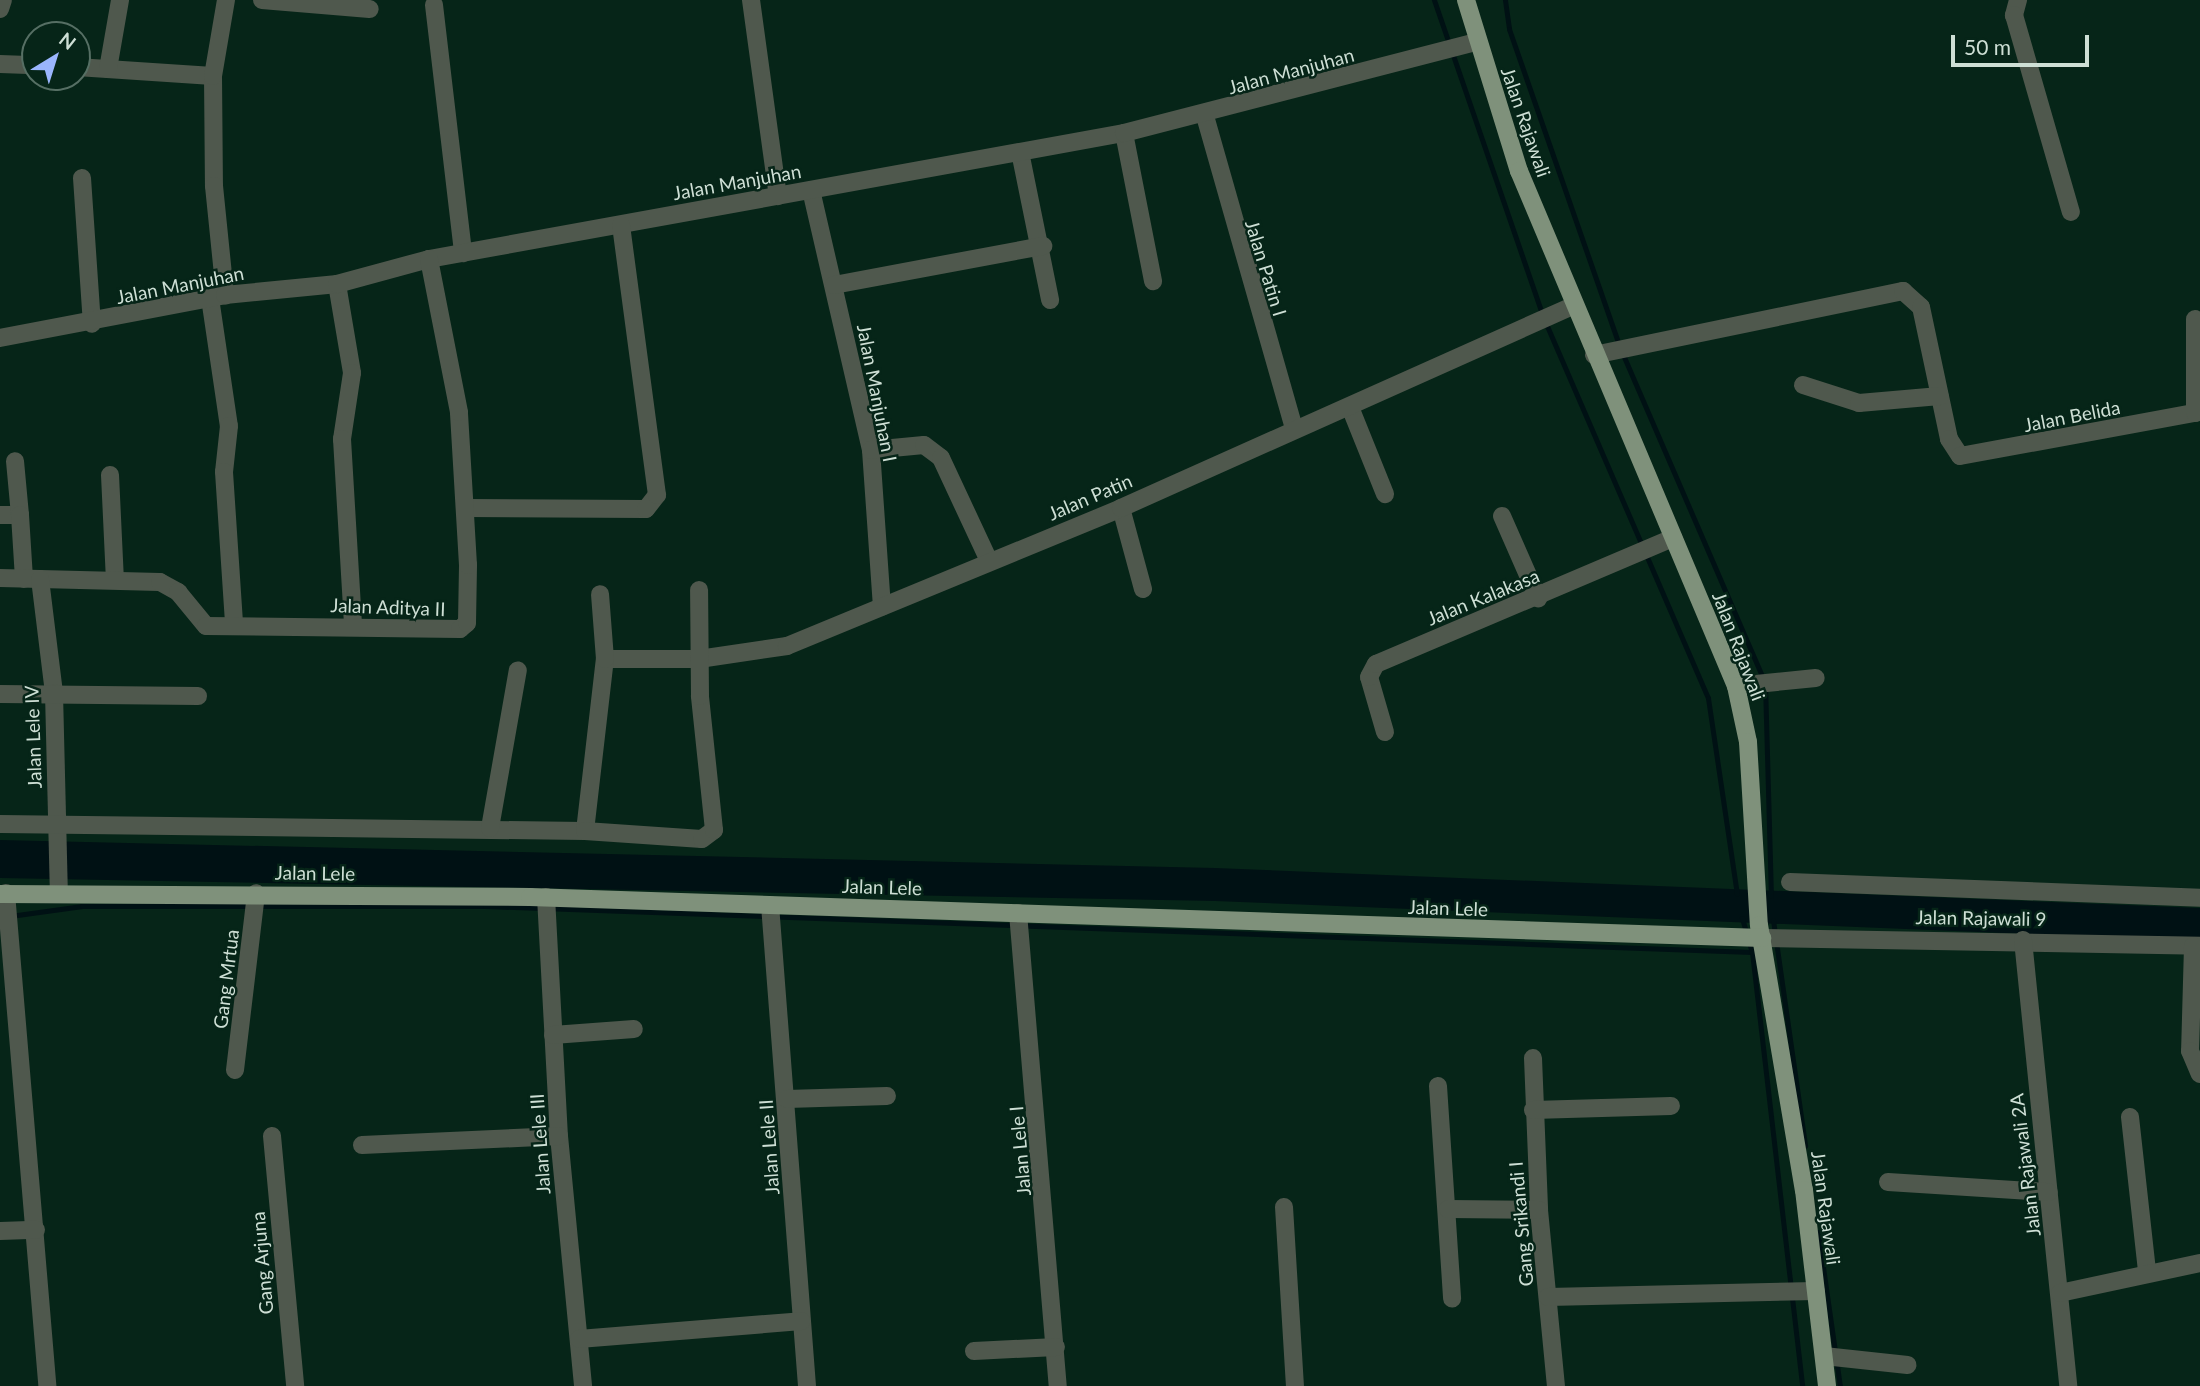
<!DOCTYPE html>
<html>
<head>
<meta charset="utf-8">
<style>
  body { margin:0 }
  #map { position:relative; width:2200px; height:1386px; overflow:hidden; background:#062518; font-family:Lato,sans-serif }
  div>[style] { position:absolute }
  [style*='--x'] { left:calc(var(--x)*1px); top:calc(var(--y)*1px); width:calc(var(--w)*1px); rotate:calc(var(--a)*1deg) }
  .water>* { inset:0; background:#001114 }
  .stream>* { height:5px; margin:-2.5px; padding:0 2.5px; transform-origin:2.5px; border-radius:2.5px; background:#001114 }
  .minor>* { height:18px; margin:-9px; padding:0 9px; transform-origin:9px; border-radius:9px; background:#4f584d }
  .major>* { height:18px; margin:-9px; padding:0 9px; transform-origin:9px; border-radius:9px; background:#7f917b }
  span { translate:-50% -50%; white-space:nowrap; text-align:center; line-height:1.15; -webkit-text-stroke:5px #062518; paint-order:stroke }
  .street-label { font-size:19px; color:#cedfd5 }
  .north { position:absolute; left:21px; top:21px; width:70px; height:70px; box-sizing:border-box; background:#062518; border:2px solid #566f64; border-radius:50%; rotate:38deg; font-size:19px; font-weight:700; line-height:28px; text-align:center; color:#cedfd5 }
  .north::after { content:''; display:block; margin:auto; width:24px; height:32px; background:#9ab5fd; clip-path:polygon(50% 0,100% 100%,50% 72%,0 100%) }
  .scale { position:absolute; left:1951px; top:35px; width:138px; height:32px; box-sizing:border-box; border:4px solid #cedfd5; border-top:0; padding-left:9px; font-size:21px; line-height:24px; white-space:nowrap; color:#cedfd5; -webkit-text-stroke:5px #062518; paint-order:stroke }
</style>
</head>
<body>
<div id="map">
  <div class="water">
    <i style="clip-path:polygon(0 840px,1215px 868px,2200px 908px,2200px 941px,1215px 901px,0 878px)"></i>
  </div>
  <div class="stream">
    <i style="--x:1434;--y:0;--w:337;--a:71"></i>
    <i style="--x:1544;--y:319;--w:413;--a:66.6"></i>
    <i style="--x:1708;--y:698;--w:198;--a:81.6"></i>
    <i style="--x:1505;--y:0;--w:29;--a:82"></i>
    <i style="--x:1509;--y:29;--w:340;--a:70.8"></i>
    <i style="--x:1621;--y:350;--w:363;--a:66.6"></i>
    <i style="--x:1765;--y:683;--w:213;--a:88.4"></i>
    <i style="--x:10;--y:916;--w:73;--a:-7.9"></i>
    <i style="--x:82;--y:906;--w:403;--a:0"></i>
    <i style="--x:485;--y:906;--w:1268;--a:2.08"></i>
    <i style="--x:1742;--y:918;--w:35;--a:74"></i>
    <i style="--x:1752;--y:952;--w:437;--a:83.4"></i>
    <i style="--x:1773;--y:920;--w:228;--a:81.9"></i>
    <i style="--x:1818;--y:1232;--w:156;--a:81.9"></i>
  </div>
  <div class="minor">
    <i style="--x:262;--y:0;--w:108;--a:4.8"></i>
    <i style="--x:751;--y:0;--w:198;--a:82.2"></i>
    <i style="--x:2018;--y:0;--w:16;--a:105"></i>
    <i style="--x:2014;--y:15;--w:205;--a:73.9"></i>
    <i style="--x:434;--y:5;--w:250;--a:83.3"></i>
    <i style="--x:0;--y:9;--w:9;--a:-72"></i>
    <i style="--x:0;--y:64;--w:35;--a:2"></i>
    <i style="--x:77;--y:67;--w:136;--a:3.8"></i>
    <i style="--x:213;--y:76;--w:110;--a:89.5"></i>
    <i style="--x:214;--y:186;--w:110;--a:84.2"></i>
    <i style="--x:108;--y:69;--w:70;--a:-80.1"></i>
    <i style="--x:213;--y:76;--w:77;--a:-80.3"></i>
    <i style="--x:1205;--y:116;--w:325;--a:74.1"></i>
    <i style="--x:1124;--y:133;--w:151;--a:78.9"></i>
    <i style="--x:1020;--y:152;--w:151;--a:78.5"></i>
    <i style="--x:82;--y:178;--w:146;--a:86.1"></i>
    <i style="--x:811;--y:190;--w:267;--a:77"></i>
    <i style="--x:871;--y:450;--w:157;--a:86"></i>
    <i style="--x:337;--y:284;--w:90;--a:80.4"></i>
    <i style="--x:352;--y:373;--w:67;--a:98.6"></i>
    <i style="--x:342;--y:439;--w:187;--a:86.6"></i>
    <i style="--x:834;--y:285;--w:213;--a:-10.6"></i>
    <i style="--x:210;--y:298;--w:129;--a:81.6"></i>
    <i style="--x:229;--y:426;--w:46;--a:96.2"></i>
    <i style="--x:224;--y:472;--w:151;--a:86.2"></i>
    <i style="--x:0;--y:338;--w:229;--a:-10.8"></i>
    <i style="--x:225;--y:295;--w:113;--a:-5.6"></i>
    <i style="--x:337;--y:284;--w:95;--a:-15.2"></i>
    <i style="--x:429;--y:259;--w:706;--a:-10.28"></i>
    <i style="--x:1124;--y:133;--w:365;--a:-14.5"></i>
    <i style="--x:1594;--y:355;--w:316;--a:-11.7"></i>
    <i style="--x:1903;--y:291;--w:24;--a:42"></i>
    <i style="--x:1921;--y:307;--w:135;--a:78"></i>
    <i style="--x:1949;--y:439;--w:20;--a:57"></i>
    <i style="--x:1960;--y:456;--w:244;--a:-10.4"></i>
    <i style="--x:1803;--y:385;--w:59;--a:17.8"></i>
    <i style="--x:1859;--y:403;--w:81;--a:-4.9"></i>
    <i style="--x:1350;--y:407;--w:94;--a:68.1"></i>
    <i style="--x:2195;--y:413;--w:94;--a:-90"></i>
    <i style="--x:871;--y:450;--w:53;--a:-5.4"></i>
    <i style="--x:924;--y:445;--w:21;--a:37"></i>
    <i style="--x:941;--y:458;--w:114;--a:65"></i>
    <i style="--x:110;--y:475;--w:105;--a:87.3"></i>
    <i style="--x:466;--y:508;--w:180;--a:0.3"></i>
    <i style="--x:646;--y:509;--w:18;--a:-52"></i>
    <i style="--x:657;--y:495;--w:272;--a:-97.6"></i>
    <i style="--x:1121;--y:508;--w:84;--a:74.8"></i>
    <i style="--x:0;--y:515;--w:20;--a:0"></i>
    <i style="--x:20;--y:515;--w:54;--a:-95.3"></i>
    <i style="--x:20;--y:515;--w:64;--a:86.4"></i>
    <i style="--x:1502;--y:516;--w:90;--a:66.3"></i>
    <i style="--x:0;--y:578;--w:160;--a:1.4"></i>
    <i style="--x:160;--y:582;--w:21;--a:29"></i>
    <i style="--x:178;--y:592;--w:44;--a:50.5"></i>
    <i style="--x:206;--y:626;--w:254;--a:0.7"></i>
    <i style="--x:460;--y:629;--w:9;--a:-41"></i>
    <i style="--x:467;--y:623;--w:58;--a:-89"></i>
    <i style="--x:468;--y:565;--w:153;--a:-93.4"></i>
    <i style="--x:459;--y:412;--w:156;--a:-101.1"></i>
    <i style="--x:40;--y:579;--w:115;--a:83"></i>
    <i style="--x:54;--y:693;--w:200;--a:88.6"></i>
    <i style="--x:605;--y:659;--w:94;--a:0"></i>
    <i style="--x:699;--y:659;--w:89;--a:-8.4"></i>
    <i style="--x:787;--y:646;--w:361;--a:-22.4"></i>
    <i style="--x:1121;--y:508;--w:495;--a:-24.1"></i>
    <i style="--x:1736;--y:686;--w:80;--a:-5.7"></i>
    <i style="--x:0;--y:694;--w:198;--a:0.6"></i>
    <i style="--x:1385;--y:732;--w:57;--a:-106.2"></i>
    <i style="--x:1369;--y:677;--w:15;--a:-62"></i>
    <i style="--x:1376;--y:664;--w:323;--a:-23"></i>
    <i style="--x:0;--y:824;--w:585;--a:0.69"></i>
    <i style="--x:585;--y:831;--w:173;--a:-83.4"></i>
    <i style="--x:605;--y:659;--w:65;--a:-94.4"></i>
    <i style="--x:490;--y:828;--w:160;--a:-80"></i>
    <i style="--x:585;--y:831;--w:117;--a:3.9"></i>
    <i style="--x:702;--y:839;--w:15;--a:-37"></i>
    <i style="--x:714;--y:830;--w:135;--a:-96"></i>
    <i style="--x:700;--y:696;--w:106;--a:-90.5"></i>
    <i style="--x:1790;--y:882;--w:410;--a:2.2"></i>
    <i style="--x:6;--y:893;--w:495;--a:85.2"></i>
    <i style="--x:546;--y:897;--w:239;--a:86.9"></i>
    <i style="--x:559;--y:1136;--w:251;--a:84.5"></i>
    <i style="--x:770;--y:905;--w:482;--a:85.6"></i>
    <i style="--x:1018;--y:913;--w:475;--a:85.2"></i>
    <i style="--x:1762;--y:938;--w:438;--a:1"></i>
    <i style="--x:2023;--y:940;--w:448;--a:84.2"></i>
    <i style="--x:2193;--y:946;--w:105;--a:91.6"></i>
    <i style="--x:2190;--y:1051;--w:25;--a:67"></i>
    <i style="--x:553;--y:1035;--w:81;--a:-4.2"></i>
    <i style="--x:1533;--y:1058;--w:152;--a:87.7"></i>
    <i style="--x:1539;--y:1210;--w:177;--a:84.5"></i>
    <i style="--x:235;--y:1070;--w:178;--a:-83.2"></i>
    <i style="--x:1438;--y:1086;--w:213;--a:86.2"></i>
    <i style="--x:787;--y:1099;--w:100;--a:-1.7"></i>
    <i style="--x:1533;--y:1110;--w:138;--a:-1.7"></i>
    <i style="--x:2130;--y:1117;--w:155;--a:83.7"></i>
    <i style="--x:272;--y:1136;--w:251;--a:84.7"></i>
    <i style="--x:362;--y:1145;--w:197;--a:-2.6"></i>
    <i style="--x:1888;--y:1182;--w:161;--a:3.6"></i>
    <i style="--x:1284;--y:1207;--w:179;--a:86.5"></i>
    <i style="--x:1448;--y:1209;--w:91;--a:0.6"></i>
    <i style="--x:0;--y:1231;--w:36;--a:-2"></i>
    <i style="--x:2060;--y:1293;--w:143;--a:-12.1"></i>
    <i style="--x:1548;--y:1297;--w:268;--a:-1.3"></i>
    <i style="--x:579;--y:1339;--w:223;--a:-4.6"></i>
    <i style="--x:974;--y:1351;--w:82;--a:-2.8"></i>
    <i style="--x:1824;--y:1356;--w:84;--a:6.1"></i>
  </div>
  <div class="major">
    <i style="--x:1466;--y:0;--w:179;--a:72.8"></i>
    <i style="--x:1519;--y:171;--w:559;--a:67.15"></i>
    <i style="--x:1736;--y:686;--w:57;--a:77.9"></i>
    <i style="--x:1748;--y:742;--w:183;--a:86.6"></i>
    <i style="--x:1759;--y:925;--w:269;--a:80.4"></i>
    <i style="--x:1804;--y:1190;--w:197;--a:83.3"></i>
    <i style="--x:0;--y:894;--w:530;--a:0.32"></i>
    <i style="--x:530;--y:897;--w:1233;--a:1.91"></i>
  </div>
  <div class="street-label">
    <span style="left:1291px;top:71px;rotate:-15deg">Jalan Manjuhan</span>
    <span style="left:1526px;top:122px;rotate:71deg">Jalan Rajawali</span>
    <span style="left:737px;top:182px;rotate:-10deg">Jalan Manjuhan</span>
    <span style="left:1266px;top:268px;rotate:73deg">Jalan Patin I</span>
    <span style="left:180px;top:285px;rotate:-11deg">Jalan Manjuhan</span>
    <span style="left:877px;top:393px;rotate:79deg">Jalan Manjuhan I</span>
    <span style="left:2072px;top:416px;rotate:-11deg">Jalan Belida</span>
    <span style="left:1090px;top:497px;rotate:-23deg">Jalan Patin</span>
    <span style="left:1483px;top:597px;rotate:-22deg">Jalan Kalakasa</span>
    <span style="left:388px;top:607px;rotate:2deg">Jalan Aditya II</span>
    <span style="left:1739px;top:646px;rotate:69deg">Jalan Rajawali</span>
    <span style="left:33px;top:737px;rotate:-92deg">Jalan Lele IV</span>
    <span style="left:315px;top:873px;rotate:1deg">Jalan Lele</span>
    <span style="left:882px;top:887px;rotate:2deg">Jalan Lele</span>
    <span style="left:1448px;top:908px;rotate:2deg">Jalan Lele</span>
    <span style="left:1981px;top:918px;rotate:1deg">Jalan Rajawali 9</span>
    <span style="left:226px;top:979px;rotate:-83deg">Gang Mrtua</span>
    <span style="left:540px;top:1144px;rotate:-94deg">Jalan Lele III</span>
    <span style="left:769px;top:1147px;rotate:-94deg">Jalan Lele II</span>
    <span style="left:1020px;top:1151px;rotate:-95deg">Jalan Lele I</span>
    <span style="left:2025px;top:1165px;rotate:-97deg">Jalan Rajawali 2A</span>
    <span style="left:1826px;top:1208px;rotate:82deg">Jalan Rajawali</span>
    <span style="left:1521px;top:1224px;rotate:-95deg">Gang Srikandi I</span>
    <span style="left:262px;top:1263px;rotate:-95deg">Gang Arjuna</span>
  </div>
  <div class="north">N</div>
  <div class="scale">50 m</div>
</div>
</body>
</html>
